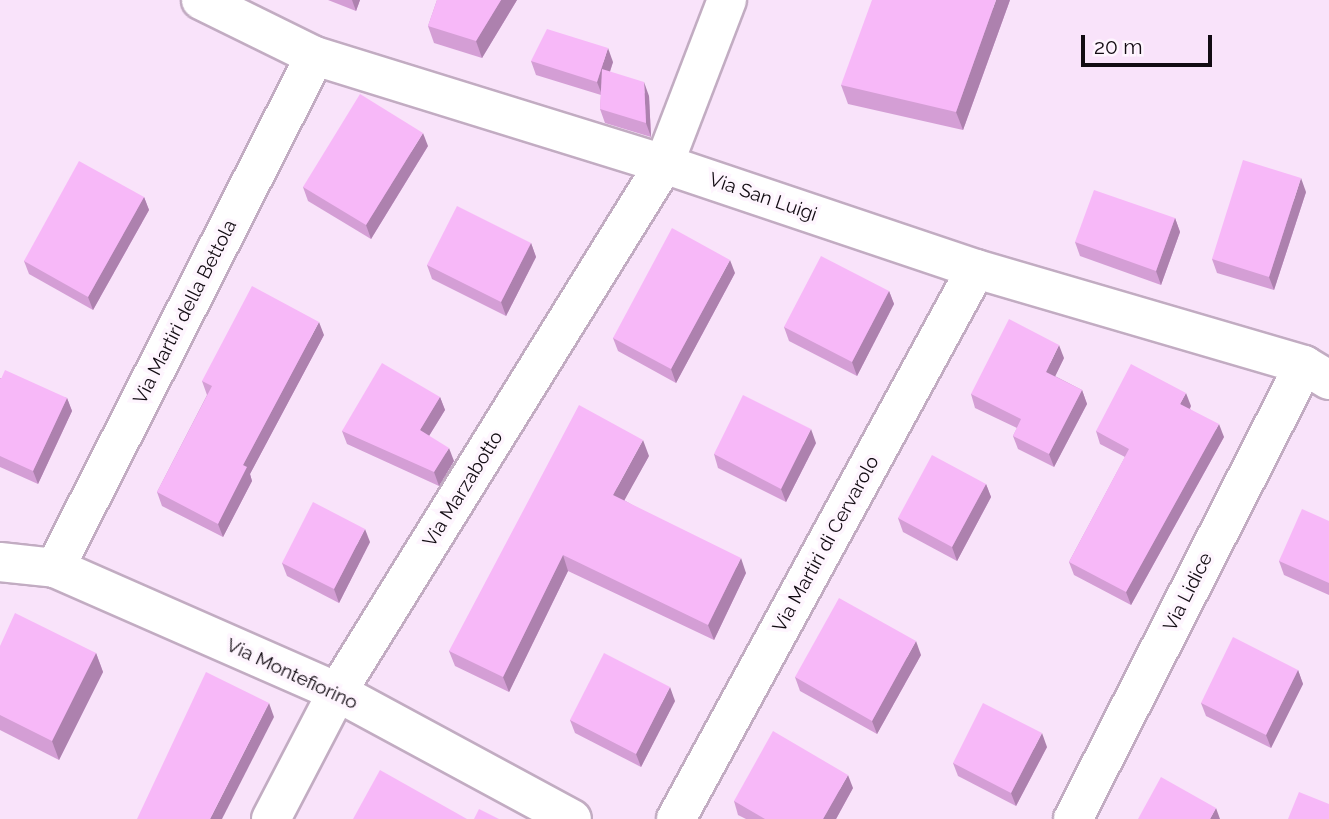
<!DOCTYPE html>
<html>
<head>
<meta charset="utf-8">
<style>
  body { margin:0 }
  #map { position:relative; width:1329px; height:819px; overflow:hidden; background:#f9e3fa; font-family:Raleway,sans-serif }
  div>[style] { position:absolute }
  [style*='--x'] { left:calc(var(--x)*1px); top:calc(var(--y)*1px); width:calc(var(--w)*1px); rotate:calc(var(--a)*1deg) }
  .roads { filter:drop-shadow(2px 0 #c2acc2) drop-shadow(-2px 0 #c2acc2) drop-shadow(0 2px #c2acc2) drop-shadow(0 -2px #c2acc2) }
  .street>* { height:38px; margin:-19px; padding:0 19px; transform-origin:19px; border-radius:19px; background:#fff }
  .wall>* { inset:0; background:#d49ed5 }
  .shaded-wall>* { inset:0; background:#ad81ae }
  .building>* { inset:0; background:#f7b8f8 }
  span { translate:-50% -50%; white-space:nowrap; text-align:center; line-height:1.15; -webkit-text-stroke:7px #fef5fe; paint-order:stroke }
  .street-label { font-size:19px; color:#120b12 }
  .scale { position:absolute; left:1081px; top:35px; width:131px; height:32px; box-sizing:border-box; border:4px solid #120b12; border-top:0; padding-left:9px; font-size:21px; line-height:24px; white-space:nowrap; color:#120b12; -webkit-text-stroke:5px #fef5fe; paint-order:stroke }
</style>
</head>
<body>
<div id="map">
  <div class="roads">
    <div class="street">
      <i style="--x:201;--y:0;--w:127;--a:26.2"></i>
      <i style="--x:315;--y:56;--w:365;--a:17.2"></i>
      <i style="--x:664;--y:164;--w:329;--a:18.6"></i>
      <i style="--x:976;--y:269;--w:342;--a:16.3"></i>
      <i style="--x:1304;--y:365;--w:29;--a:31"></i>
      <i style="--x:0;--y:562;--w:55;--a:6.2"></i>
      <i style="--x:55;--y:568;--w:308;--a:23.7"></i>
      <i style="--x:337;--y:692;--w:267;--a:28.4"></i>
      <i style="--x:55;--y:568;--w:574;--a:-63.08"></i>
      <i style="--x:271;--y:819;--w:143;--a:-62.5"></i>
      <i style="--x:337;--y:692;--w:621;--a:-58.23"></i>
      <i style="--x:664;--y:164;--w:176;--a:-69"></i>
      <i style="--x:676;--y:819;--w:626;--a:-61.39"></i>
      <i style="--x:1073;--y:819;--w:509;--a:-63.03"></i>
    </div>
  </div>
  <div class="wall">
    <i style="clip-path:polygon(328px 0,360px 0,356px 11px)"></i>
    <i style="clip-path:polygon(437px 0,517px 0,482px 58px,434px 43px,428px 26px)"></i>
    <i style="clip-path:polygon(1010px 0,963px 130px,848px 104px,841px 85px)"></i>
    <i style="clip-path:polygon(531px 61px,613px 62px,610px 72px,649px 96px,651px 137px,605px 123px,600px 109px,601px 95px,536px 75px)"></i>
    <i style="clip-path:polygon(428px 146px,371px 239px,308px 201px,303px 187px)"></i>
    <i style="clip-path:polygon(1306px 192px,1274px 290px,1217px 273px,1212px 259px)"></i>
    <i style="clip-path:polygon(144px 197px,149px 210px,93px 310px,29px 274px,24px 261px)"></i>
    <i style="clip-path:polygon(1175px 218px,1180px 232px,1161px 285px,1080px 256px,1075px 242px)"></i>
    <i style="clip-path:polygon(531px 243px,536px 257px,506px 316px,432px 279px,427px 265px)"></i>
    <i style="clip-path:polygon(735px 273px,676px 383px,618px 351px,613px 338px)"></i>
    <i style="clip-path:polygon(889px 291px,894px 304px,857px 376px,789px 341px,784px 327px)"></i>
    <i style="clip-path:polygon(324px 335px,250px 474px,252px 481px,223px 537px,162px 506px,157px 492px,207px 395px,202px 381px)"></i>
    <i style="clip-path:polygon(1064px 358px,1055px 376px,1082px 390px,1087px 404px,1054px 467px,1018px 449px,1013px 436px,1017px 428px,975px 408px,971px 394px)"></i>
    <i style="clip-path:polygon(0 378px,67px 398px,72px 411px,38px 484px,0 467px)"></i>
    <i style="clip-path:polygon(440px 397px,445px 410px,429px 436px,454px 461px,439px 486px,347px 444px,342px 431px)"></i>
    <i style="clip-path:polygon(1191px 406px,1190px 409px,1224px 437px,1131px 605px,1074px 575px,1069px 562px,1125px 457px,1100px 444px,1096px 431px)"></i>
    <i style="clip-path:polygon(816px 443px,786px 502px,718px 468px,714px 454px)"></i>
    <i style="clip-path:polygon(649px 456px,624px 500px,746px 573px,714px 640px,568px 571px,509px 692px,455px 666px,449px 651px)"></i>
    <i style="clip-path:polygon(986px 484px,991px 497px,957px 561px,903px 532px,898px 518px)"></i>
    <i style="clip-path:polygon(1329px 521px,1329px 595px,1284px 575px,1279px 561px)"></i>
    <i style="clip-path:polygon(370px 542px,339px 603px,287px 576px,282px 563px)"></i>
    <i style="clip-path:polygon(0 646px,96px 653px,103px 672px,59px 760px,0 730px)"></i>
    <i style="clip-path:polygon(921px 655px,877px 734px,800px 691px,795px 677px)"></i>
    <i style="clip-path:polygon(1298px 670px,1303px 684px,1271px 748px,1206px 716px,1201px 703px)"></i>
    <i style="clip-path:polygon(675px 701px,641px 767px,575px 733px,570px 720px)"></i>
    <i style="clip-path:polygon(1047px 747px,1016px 806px,958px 776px,953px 763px)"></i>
    <i style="clip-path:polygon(853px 788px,836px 819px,746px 819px,738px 815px,734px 801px)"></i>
  </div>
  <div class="shaded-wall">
    <i style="clip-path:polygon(352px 0,360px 0,356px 11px)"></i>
    <i style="clip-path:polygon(501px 0,517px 0,482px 58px,476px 41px)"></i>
    <i style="clip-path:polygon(996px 0,1010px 0,963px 130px,956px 112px)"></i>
    <i style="clip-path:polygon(608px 48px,613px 62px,602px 95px,597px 82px)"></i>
    <i style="clip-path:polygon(644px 82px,649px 96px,651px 137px,646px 123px)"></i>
    <i style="clip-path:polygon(423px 133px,428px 146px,371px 239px,366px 225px)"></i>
    <i style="clip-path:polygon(1301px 178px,1306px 192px,1274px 290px,1269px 277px)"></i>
    <i style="clip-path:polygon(144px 197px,149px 210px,93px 310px,88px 297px)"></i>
    <i style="clip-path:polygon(1175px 218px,1180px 232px,1161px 285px,1156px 271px)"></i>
    <i style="clip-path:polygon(531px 243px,536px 257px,506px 316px,501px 302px)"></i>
    <i style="clip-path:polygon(730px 260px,735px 273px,676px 383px,671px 369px)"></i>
    <i style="clip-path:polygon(889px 291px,894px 304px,857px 376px,852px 362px)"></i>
    <i style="clip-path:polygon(319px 322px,324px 335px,250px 474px,252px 481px,223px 537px,218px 524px,243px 465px)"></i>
    <i style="clip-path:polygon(1059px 345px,1064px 358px,1051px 385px,1046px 372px)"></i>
    <i style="clip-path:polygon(1082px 390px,1087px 404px,1054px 467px,1049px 454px)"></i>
    <i style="clip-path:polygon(1186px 393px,1191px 406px,1185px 417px,1180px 404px)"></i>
    <i style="clip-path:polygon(440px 397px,445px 410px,424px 444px,420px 430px)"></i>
    <i style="clip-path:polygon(67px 398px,72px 411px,38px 484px,33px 471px)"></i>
    <i style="clip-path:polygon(1219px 424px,1224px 437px,1131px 605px,1126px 592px)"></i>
    <i style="clip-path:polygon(811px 429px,816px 443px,786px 502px,781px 489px)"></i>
    <i style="clip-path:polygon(643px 440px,649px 456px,619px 510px,613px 495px)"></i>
    <i style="clip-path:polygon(449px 448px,454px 461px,439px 486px,434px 472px)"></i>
    <i style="clip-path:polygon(986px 484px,991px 497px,957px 561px,952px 547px)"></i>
    <i style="clip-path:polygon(365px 529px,370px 542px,339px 603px,334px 589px)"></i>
    <i style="clip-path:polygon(563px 555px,568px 571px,509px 692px,503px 677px)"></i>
    <i style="clip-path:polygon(741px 558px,746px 573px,714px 640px,708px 625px)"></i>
    <i style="clip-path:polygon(916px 641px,921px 655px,877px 734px,872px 721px)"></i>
    <i style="clip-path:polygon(96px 653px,103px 672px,59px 760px,52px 741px)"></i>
    <i style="clip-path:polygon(1298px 670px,1303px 684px,1271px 748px,1266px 735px)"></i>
    <i style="clip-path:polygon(670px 687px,675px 701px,641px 767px,636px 754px)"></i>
    <i style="clip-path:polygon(269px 703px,274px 717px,222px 819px,210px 819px)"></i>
    <i style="clip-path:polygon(1042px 733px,1047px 747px,1016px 806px,1011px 793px)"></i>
    <i style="clip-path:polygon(848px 775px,853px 788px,836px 819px,823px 819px)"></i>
    <i style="clip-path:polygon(1216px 808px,1220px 819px,1210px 819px)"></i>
  </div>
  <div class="building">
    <i style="clip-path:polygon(437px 0,501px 0,476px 41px,428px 26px)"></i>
    <i style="clip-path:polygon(872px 0,996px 0,956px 112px,841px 85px)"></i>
    <i style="clip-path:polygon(547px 29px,608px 48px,597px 82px,531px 61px)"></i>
    <i style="clip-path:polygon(602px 69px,644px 82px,646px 123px,600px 109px)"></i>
    <i style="clip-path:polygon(360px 94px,423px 133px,366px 225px,303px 187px)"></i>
    <i style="clip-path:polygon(1243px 160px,1301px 178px,1269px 277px,1212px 259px)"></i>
    <i style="clip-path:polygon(79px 161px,144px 197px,88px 297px,24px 261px)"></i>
    <i style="clip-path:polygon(1094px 190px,1175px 218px,1156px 271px,1075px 242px)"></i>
    <i style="clip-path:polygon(457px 206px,531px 243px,501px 302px,427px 265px)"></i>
    <i style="clip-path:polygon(672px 228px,730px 260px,671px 369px,613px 338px)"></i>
    <i style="clip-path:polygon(821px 256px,889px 291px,852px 362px,784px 327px)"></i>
    <i style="clip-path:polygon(252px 286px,319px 322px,243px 465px,247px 467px,218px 524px,157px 492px,212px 386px,202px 381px)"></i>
    <i style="clip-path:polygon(1009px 319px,1059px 345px,1046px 372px,1082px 390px,1049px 454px,1013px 436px,1021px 419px,971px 394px)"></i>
    <i style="clip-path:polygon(382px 363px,440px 397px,420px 430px,449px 448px,434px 472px,342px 431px)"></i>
    <i style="clip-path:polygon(1131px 364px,1186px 393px,1180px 404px,1219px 424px,1126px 592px,1069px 562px,1129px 449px,1096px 431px)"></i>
    <i style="clip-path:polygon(5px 370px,67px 398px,33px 471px,0 456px,0 378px,1px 379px)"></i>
    <i style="clip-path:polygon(743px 395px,811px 429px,781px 489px,714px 454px)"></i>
    <i style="clip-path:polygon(579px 405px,643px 440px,613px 495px,741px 558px,708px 625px,563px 555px,503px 677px,449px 651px)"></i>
    <i style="clip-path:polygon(932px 455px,986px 484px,952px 547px,898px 518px)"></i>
    <i style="clip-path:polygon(313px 502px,365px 529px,334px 589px,282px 563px)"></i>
    <i style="clip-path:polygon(1302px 509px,1329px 521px,1329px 583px,1279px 561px)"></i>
    <i style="clip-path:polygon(839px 598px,916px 641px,872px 721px,795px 677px)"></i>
    <i style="clip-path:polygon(15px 613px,96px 653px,52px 741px,0 715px,0 646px)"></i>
    <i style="clip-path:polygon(1233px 637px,1298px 670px,1266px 735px,1201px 703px)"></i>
    <i style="clip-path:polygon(604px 653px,670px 687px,636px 754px,570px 720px)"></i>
    <i style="clip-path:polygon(206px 672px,269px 703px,210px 819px,137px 819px)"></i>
    <i style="clip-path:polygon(983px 703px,1042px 733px,1011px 793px,953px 763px)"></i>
    <i style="clip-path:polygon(773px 731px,848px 775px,823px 819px,765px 819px,734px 801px)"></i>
    <i style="clip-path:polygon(380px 770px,467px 819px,353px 819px)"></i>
    <i style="clip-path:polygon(1161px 777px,1216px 808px,1210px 819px,1138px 819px)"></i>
    <i style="clip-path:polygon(1299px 792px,1329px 804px,1329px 819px,1288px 819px)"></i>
    <i style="clip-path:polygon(479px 809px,499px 819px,474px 819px)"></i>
  </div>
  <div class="street-label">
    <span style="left:763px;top:197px;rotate:19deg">Via San Luigi</span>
    <span style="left:185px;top:312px;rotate:-63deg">Via Martiri della Bettola</span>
    <span style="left:463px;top:489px;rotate:-58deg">Via Marzabotto</span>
    <span style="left:826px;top:544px;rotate:-61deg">Via Martiri di Cervarolo</span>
    <span style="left:1188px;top:592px;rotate:-63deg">Via Lidice</span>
    <span style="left:292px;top:674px;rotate:25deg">Via Montefiorino</span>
  </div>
  <div class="scale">20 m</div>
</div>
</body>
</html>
